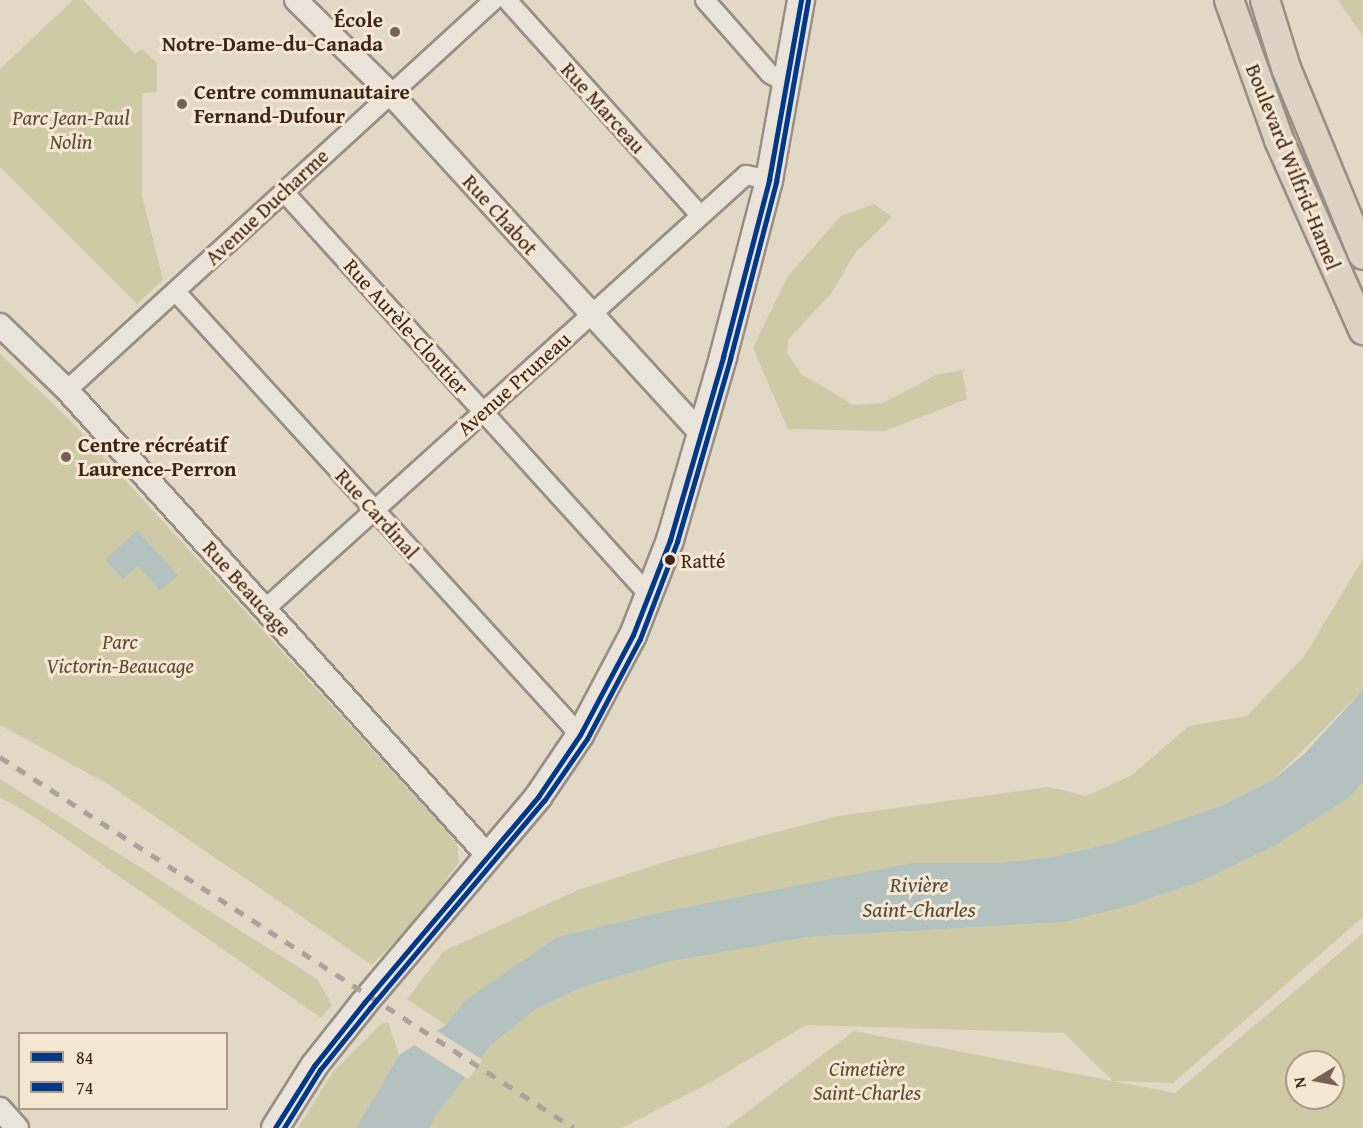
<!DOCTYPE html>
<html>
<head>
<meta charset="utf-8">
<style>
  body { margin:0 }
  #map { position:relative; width:1363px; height:1128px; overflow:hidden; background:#e2d8c6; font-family:"Gentium Book Plus",serif }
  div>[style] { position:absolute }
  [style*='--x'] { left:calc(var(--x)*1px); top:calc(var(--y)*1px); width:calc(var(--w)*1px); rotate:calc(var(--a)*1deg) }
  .green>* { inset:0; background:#cfcaa6 }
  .water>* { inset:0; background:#b3c2be }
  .pier>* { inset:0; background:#e2d8c6 }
  .roads { filter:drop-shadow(2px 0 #988f84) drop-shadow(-2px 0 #988f84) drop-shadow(0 2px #988f84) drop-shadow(0 -2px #988f84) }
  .minor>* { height:18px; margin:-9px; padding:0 9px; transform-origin:9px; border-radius:9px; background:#e9e3da }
  .tertiary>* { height:22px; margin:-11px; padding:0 11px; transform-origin:11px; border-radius:11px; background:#e9e3da }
  .secondary>* { height:26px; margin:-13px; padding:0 13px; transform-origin:13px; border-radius:13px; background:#e9e3da }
  .primary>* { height:28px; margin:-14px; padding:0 14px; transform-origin:14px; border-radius:14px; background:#dcd3c5 }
  .rail>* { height:4.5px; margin-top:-2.25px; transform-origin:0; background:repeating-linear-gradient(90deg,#aaa39b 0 10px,transparent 0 20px) }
  .bus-1>* { height:4.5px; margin:-2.25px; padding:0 2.25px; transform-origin:2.25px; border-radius:2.25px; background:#013888 }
  .bus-2>* { height:4.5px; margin:-2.25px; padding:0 2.25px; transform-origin:2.25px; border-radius:2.25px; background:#013888 }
  .dots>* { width:16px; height:16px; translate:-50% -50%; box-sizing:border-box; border:3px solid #f5e8d2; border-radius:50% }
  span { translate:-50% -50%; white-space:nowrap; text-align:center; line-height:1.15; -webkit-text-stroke:6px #f5e8d2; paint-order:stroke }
  .bus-label { font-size:20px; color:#3d2418 }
  .left { translate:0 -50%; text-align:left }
  .poi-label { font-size:21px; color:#3d2418; font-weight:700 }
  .right { translate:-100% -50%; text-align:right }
  .street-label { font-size:21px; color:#3d2418 }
  .park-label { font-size:21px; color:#5e4a35; font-style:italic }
  .water-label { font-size:22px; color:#564940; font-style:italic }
  .legend { position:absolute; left:18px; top:1032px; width:210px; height:78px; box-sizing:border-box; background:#f5e8d2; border:2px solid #ab9a88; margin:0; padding:8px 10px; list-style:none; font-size:18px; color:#3d2418 }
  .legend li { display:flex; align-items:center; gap:12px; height:30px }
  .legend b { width:30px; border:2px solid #ab9a88 }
  .north { position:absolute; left:1285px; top:1050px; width:60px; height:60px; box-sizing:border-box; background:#f5e8d2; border:2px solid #ab9a88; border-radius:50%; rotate:260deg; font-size:16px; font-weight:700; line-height:24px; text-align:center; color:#3d2418 }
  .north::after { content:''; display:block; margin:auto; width:21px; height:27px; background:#776355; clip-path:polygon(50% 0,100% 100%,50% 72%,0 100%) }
</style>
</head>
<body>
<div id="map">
  <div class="green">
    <i style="clip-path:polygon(73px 0,83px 0,135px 54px,142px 49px,157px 63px,157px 92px,142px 93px,142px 195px,163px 280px,137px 304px,0 167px,0 69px)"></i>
    <i style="clip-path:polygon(1338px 0,1363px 0,1363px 36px,1345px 11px)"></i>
    <i style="clip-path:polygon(874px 204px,892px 217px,855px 253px,833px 291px,788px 340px,787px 353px,801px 374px,854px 405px,883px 403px,936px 375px,962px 370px,967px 399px,885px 431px,788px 429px,753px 348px,788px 276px,841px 216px)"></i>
    <i style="clip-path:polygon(0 354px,66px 416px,457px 842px,459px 862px,420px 915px,372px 965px,106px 783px,0 725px)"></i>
    <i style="clip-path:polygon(1363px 559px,1363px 690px,1273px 780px,1223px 805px,1112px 843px,1052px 857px,662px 912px,557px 937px,460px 1006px,446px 1025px,407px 999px,444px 951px,578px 890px,674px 859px,838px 816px,1049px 787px,1086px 796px,1132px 775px,1189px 726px,1247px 716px,1305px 655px)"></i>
    <i style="clip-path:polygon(0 779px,317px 979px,332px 1005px,321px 1018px,36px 818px,0 797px)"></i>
    <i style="clip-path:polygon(1363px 781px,1363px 917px,1173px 1083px,1113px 1081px,1064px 1033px,806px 1025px,711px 1082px,622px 1128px,430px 1128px,435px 1117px,491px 1045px,536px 1009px,585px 986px,672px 961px,809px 937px,1065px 922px,1132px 905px,1204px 880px,1276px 845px,1350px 797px)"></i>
    <i style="clip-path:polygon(evenodd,1363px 933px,1363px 1128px,726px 1128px,854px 1031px,1175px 1093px,1363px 933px,1297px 1062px,1333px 1062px,1333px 1098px,1297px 1098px,1297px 1062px)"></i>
    <i style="clip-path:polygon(388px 1022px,399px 1055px,356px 1128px,298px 1128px,333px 1072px,381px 1024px)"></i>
  </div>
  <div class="water">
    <i style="clip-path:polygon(137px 530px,178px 575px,160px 591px,138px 566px,123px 579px,105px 560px)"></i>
    <i style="clip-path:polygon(1363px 690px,1363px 781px,1350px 797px,1276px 845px,1204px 880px,1132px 905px,1065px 922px,809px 937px,672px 961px,585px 986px,536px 1009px,491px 1045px,435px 1117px,430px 1128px,356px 1128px,399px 1055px,446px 1025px,463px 1002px,557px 937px,662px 912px,913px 863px,1000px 863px,1052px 857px,1112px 843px,1223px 805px,1273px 780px,1304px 754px)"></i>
  </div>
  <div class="pier">
    <i style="clip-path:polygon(434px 1029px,483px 1060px,468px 1079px,411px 1043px)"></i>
  </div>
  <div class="roads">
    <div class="minor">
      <i style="--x:507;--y:0;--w:289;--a:48.1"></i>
      <i style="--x:705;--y:0;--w:98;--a:48.7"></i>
      <i style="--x:770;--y:74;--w:22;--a:30"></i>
      <i style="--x:284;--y:192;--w:545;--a:47.83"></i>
      <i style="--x:176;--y:292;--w:600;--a:47.64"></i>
      <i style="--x:67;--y:390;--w:578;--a:-42.41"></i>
      <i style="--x:265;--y:609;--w:648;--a:-42.06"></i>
      <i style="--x:746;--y:175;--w:24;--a:12"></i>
    </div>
    <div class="tertiary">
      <i style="--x:296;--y:0;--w:132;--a:44.7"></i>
      <i style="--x:390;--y:93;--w:462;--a:47.6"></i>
      <i style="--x:0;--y:325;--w:93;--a:44.1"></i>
      <i style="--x:67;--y:390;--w:629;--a:47.9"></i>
      <i style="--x:0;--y:1109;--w:25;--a:48"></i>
    </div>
    <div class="secondary">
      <i style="--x:275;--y:1128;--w:73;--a:-57.8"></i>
      <i style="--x:314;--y:1066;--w:80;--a:-51.6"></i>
      <i style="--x:364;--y:1003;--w:270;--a:-49.8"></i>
      <i style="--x:538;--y:797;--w:75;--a:-55.9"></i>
      <i style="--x:580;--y:735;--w:113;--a:-62.1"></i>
      <i style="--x:633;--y:635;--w:102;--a:-68.7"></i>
      <i style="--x:670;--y:540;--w:191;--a:-73.8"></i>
      <i style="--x:723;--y:357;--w:183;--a:-75.4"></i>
      <i style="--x:769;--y:180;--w:183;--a:-79.9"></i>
    </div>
    <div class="primary">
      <i style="--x:1229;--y:0;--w:149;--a:70.3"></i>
      <i style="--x:1279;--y:140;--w:208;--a:66.1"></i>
      <i style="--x:1265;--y:0;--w:71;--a:72.8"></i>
      <i style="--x:1286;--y:68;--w:202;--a:67.6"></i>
    </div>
  </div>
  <div class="rail">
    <i style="--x:0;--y:757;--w:683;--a:32.88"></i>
  </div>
  <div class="bus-1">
    <i style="--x:275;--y:1128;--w:73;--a:-57.8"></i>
    <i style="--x:314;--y:1066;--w:80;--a:-51.6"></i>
    <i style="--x:364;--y:1003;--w:270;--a:-49.8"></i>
    <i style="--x:538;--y:797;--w:75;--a:-55.9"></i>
    <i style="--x:580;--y:735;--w:113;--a:-62.1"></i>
    <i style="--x:633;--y:635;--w:102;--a:-68.7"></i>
    <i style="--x:670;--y:540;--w:191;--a:-73.8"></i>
    <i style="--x:723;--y:357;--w:183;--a:-75.4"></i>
    <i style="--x:769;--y:180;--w:183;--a:-79.9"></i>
  </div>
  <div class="bus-2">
    <i style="--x:284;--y:1128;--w:68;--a:-58.2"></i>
    <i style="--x:320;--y:1070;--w:80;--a:-51.1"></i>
    <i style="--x:370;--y:1008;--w:270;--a:-50"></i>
    <i style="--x:544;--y:801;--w:75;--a:-55.3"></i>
    <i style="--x:587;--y:739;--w:113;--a:-62.1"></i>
    <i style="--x:640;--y:639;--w:104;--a:-69.1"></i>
    <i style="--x:677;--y:542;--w:191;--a:-73.8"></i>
    <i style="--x:730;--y:359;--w:183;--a:-75.4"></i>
    <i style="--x:776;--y:182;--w:184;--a:-80"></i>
  </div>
  <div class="dots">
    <i style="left:395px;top:32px;background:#776355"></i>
    <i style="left:182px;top:104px;background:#776355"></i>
    <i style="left:66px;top:457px;background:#776355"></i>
    <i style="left:670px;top:560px;background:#3d2418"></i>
  </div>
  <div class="bus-label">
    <span class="left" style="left:681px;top:560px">Ratté</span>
  </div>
  <div class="poi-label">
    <span class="right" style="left:383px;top:32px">École<br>Notre-Dame-du-Canada</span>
    <span class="left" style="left:194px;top:104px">Centre communautaire<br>Fernand-Dufour</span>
    <span class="left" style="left:78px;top:457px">Centre récréatif<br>Laurence-Perron</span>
  </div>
  <div class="street-label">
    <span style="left:603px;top:108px;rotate:48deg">Rue Marceau</span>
    <span style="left:1293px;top:167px;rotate:68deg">Boulevard Wilfrid-Hamel</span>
    <span style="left:267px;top:207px;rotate:-43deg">Avenue Ducharme</span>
    <span style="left:500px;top:215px;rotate:48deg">Rue Chabot</span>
    <span style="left:406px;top:327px;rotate:48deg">Rue Aurèle-Cloutier</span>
    <span style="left:514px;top:384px;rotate:-42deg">Avenue Pruneau</span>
    <span style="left:377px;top:514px;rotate:48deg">Rue Cardinal</span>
    <span style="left:247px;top:589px;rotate:48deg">Rue Beaucage</span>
  </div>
  <div class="park-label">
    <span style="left:71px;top:130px">Parc Jean-Paul<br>Nolin</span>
    <span style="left:120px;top:654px">Parc<br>Victorin-Beaucage</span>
    <span style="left:867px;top:1081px">Cimetière<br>Saint-Charles</span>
  </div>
  <div class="water-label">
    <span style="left:919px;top:897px">Rivière<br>Saint-Charles</span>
  </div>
  <ul class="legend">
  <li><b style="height:8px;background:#013888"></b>84</li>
  <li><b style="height:8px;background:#013888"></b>74</li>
  </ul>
  <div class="north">N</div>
</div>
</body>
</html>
